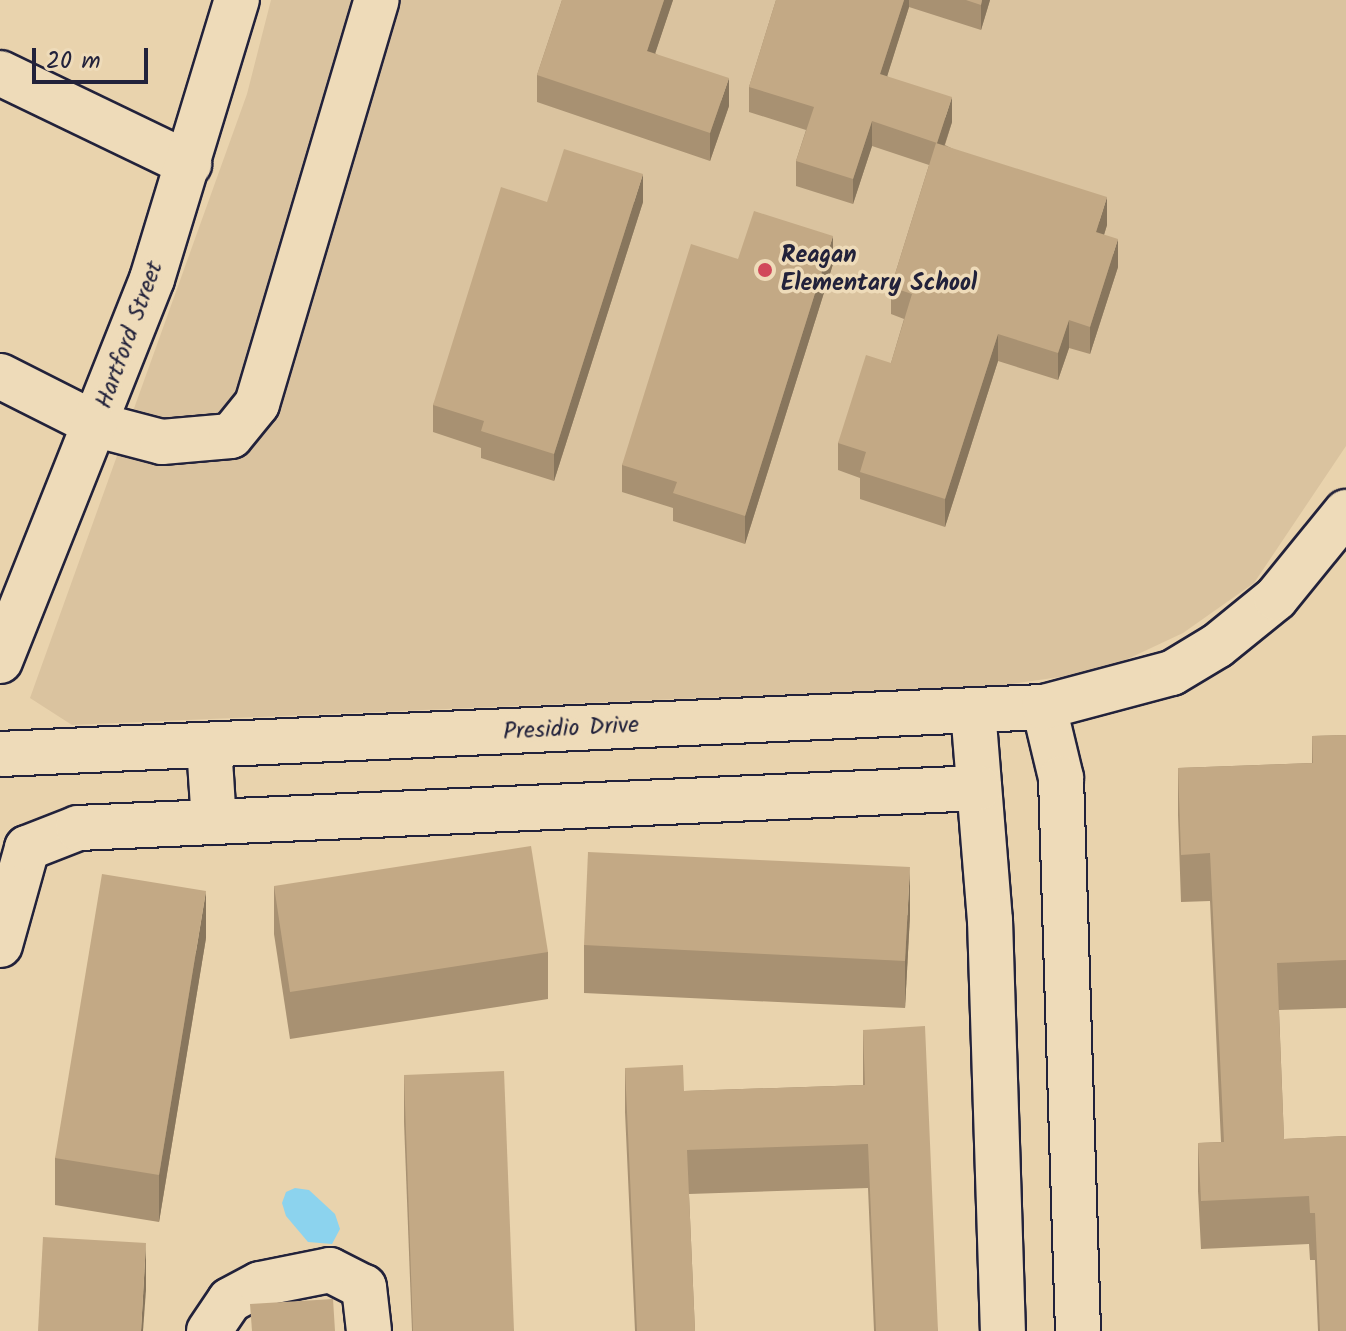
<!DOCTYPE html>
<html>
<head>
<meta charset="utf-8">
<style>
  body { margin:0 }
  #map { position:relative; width:1346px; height:1331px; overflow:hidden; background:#e9d3ad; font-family:Kalam,sans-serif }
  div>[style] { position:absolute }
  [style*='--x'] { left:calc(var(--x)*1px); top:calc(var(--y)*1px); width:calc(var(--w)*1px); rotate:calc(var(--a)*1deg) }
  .built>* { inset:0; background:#dac39f }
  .water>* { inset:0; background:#8cd3ee }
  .roads { filter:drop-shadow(2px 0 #22223b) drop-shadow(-2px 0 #22223b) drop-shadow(0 2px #22223b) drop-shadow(0 -2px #22223b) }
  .minor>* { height:44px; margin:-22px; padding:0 22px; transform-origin:22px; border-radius:22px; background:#eedbb9 }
  .wall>* { inset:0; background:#a89172 }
  .shaded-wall>* { inset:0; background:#88765d }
  .building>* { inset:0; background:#c3a985 }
  .dots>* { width:22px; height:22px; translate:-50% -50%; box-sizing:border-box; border:4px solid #eedbb9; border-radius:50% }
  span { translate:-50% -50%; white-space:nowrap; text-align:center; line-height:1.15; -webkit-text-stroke:7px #eedbb9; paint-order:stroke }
  .poi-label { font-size:24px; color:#22223b; font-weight:700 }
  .left { translate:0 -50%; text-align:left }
  .street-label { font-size:24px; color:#22223b }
  .scale { position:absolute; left:32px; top:48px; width:116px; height:36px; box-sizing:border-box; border:4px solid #22223b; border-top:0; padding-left:10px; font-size:24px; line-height:28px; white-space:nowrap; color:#22223b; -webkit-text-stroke:6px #eedbb9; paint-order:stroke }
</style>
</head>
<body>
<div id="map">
  <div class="built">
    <i style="clip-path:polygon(271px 0,1346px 0,1346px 446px,1254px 583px,1183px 633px,1102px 671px,1004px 685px,72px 725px,30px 698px,247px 94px)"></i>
  </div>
  <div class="water">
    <i style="clip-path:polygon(295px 1188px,309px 1190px,335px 1214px,340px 1229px,332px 1244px,308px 1242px,286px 1216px,282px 1203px,286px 1192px)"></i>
  </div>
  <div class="roads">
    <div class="minor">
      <i style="--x:0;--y:73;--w:210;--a:25.7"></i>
      <i style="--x:0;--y:376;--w:109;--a:26.8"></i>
      <i style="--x:97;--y:425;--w:67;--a:14.7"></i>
      <i style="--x:162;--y:442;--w:69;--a:-5"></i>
      <i style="--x:231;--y:436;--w:41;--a:-50.9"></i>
      <i style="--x:257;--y:404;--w:421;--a:-73.5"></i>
      <i style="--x:0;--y:661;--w:411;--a:-68.3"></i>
      <i style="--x:152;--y:279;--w:292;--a:-73.1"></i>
      <i style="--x:1044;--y:707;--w:73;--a:76.5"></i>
      <i style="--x:1061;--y:778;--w:553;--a:88.24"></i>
      <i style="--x:973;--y:710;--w:211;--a:85.4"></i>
      <i style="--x:990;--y:920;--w:411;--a:88.2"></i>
      <i style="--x:209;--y:745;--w:77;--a:86.3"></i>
      <i style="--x:0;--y:754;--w:1045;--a:-2.58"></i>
      <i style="--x:1044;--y:707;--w:132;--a:-14.9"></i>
      <i style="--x:1172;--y:673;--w:52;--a:-31"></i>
      <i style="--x:1217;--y:646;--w:76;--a:-39.1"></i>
      <i style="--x:1276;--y:598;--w:111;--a:-50.9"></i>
      <i style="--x:0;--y:945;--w:101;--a:-74.4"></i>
      <i style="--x:27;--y:848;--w:55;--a:-21.4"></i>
      <i style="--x:78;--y:828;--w:902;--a:-2.54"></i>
      <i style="--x:209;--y:1331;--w:37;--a:-56"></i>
      <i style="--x:230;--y:1300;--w:34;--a:-28"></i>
      <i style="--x:260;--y:1284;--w:71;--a:-11.3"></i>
      <i style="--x:330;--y:1270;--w:38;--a:27"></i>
      <i style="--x:364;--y:1287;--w:44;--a:83.5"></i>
    </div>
  </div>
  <div class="wall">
    <i style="clip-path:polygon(562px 0,673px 0,655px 53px,729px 106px,710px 161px,537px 102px,537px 75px)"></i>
    <i style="clip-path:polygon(776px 0,990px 0,981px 30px,909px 7px,887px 76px,952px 122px,945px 145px,1107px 225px,1104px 235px,1118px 267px,1090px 354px,1069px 348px,1058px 380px,998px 361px,945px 527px,860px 499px,860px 478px,838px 470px,838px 443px,891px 363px,904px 319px,891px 314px,891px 287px,929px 165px,872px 146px,853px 204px,796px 186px,796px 161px,806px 130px,749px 112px,749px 87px)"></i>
    <i style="clip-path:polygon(547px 202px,643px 202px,554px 481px,481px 458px,481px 448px,433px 432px,433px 405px)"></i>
    <i style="clip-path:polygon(738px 259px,833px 264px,745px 544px,673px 521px,673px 508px,622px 492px,622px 465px)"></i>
    <i style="clip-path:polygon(1346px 735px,1346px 1008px,1279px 1010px,1284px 1139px,1346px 1136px,1346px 1331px,1318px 1331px,1315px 1260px,1310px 1260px,1309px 1244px,1201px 1249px,1198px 1191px,1198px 1143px,1221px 1142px,1210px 901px,1181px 902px,1178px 815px,1178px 768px,1312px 763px,1312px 736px)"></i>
    <i style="clip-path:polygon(274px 886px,548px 952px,548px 999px,290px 1039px,274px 934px)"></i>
    <i style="clip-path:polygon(910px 915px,905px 1008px,584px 993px,584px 945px)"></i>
    <i style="clip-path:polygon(206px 938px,159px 1222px,55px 1205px,55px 1158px)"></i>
    <i style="clip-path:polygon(863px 1030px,938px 1331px,874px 1331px,868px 1188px,689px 1194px,695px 1331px,635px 1331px,625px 1112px,625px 1068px,684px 1091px,863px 1085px)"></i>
    <i style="clip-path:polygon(404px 1075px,514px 1331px,412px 1331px,404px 1122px)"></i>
  </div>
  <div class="shaded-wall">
    <i style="clip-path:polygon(664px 0,673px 0,647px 78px,647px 51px)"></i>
    <i style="clip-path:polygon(904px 0,909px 0,909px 7px,880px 99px,880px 74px)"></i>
    <i style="clip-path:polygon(982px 0,990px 0,981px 30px,981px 5px)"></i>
    <i style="clip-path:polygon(729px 78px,729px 106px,710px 161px,710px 133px)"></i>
    <i style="clip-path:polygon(952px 97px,952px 122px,937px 168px,937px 143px)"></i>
    <i style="clip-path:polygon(872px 121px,872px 146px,853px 204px,853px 179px)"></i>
    <i style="clip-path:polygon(643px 174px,643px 202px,554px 481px,554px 454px)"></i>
    <i style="clip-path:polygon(1107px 197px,1107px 225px,1096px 260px,1096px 232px)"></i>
    <i style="clip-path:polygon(833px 236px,833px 264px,745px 544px,745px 516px)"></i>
    <i style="clip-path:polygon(1118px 239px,1118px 267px,1090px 354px,1090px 327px)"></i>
    <i style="clip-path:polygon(1069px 320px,1069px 348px,1058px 380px,1058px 353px)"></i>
    <i style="clip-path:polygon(998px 334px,998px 361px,945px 527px,945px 499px)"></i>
    <i style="clip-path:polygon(910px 867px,910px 915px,905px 1008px,905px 961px)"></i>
    <i style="clip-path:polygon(206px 891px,206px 938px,159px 1222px,159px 1175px)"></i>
    <i style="clip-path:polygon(146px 1243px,146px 1290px,143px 1331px,141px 1331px)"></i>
  </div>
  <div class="building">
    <i style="clip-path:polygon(562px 0,664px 0,647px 51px,729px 78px,710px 133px,537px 75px)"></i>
    <i style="clip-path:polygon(776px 0,904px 0,880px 74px,952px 97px,937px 143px,872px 121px,853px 179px,796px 161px,814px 107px,749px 87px)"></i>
    <i style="clip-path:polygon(966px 0,982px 0,981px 5px)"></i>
    <i style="clip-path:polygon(936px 143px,1107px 197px,1096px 232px,1118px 239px,1090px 327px,1069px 320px,1058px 353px,998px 334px,945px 499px,860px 472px,866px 452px,838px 443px,866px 355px,891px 363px,912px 294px,891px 287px)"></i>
    <i style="clip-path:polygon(564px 149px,643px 174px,554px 454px,481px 431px,484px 421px,433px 405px,501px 187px,547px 202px)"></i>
    <i style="clip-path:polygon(754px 211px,833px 236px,745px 516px,673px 493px,677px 482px,622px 465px,691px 244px,738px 259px)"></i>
    <i style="clip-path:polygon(1346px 735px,1346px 960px,1277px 963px,1284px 1139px,1346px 1136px,1346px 1331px,1320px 1331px,1315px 1213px,1310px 1213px,1309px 1196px,1201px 1201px,1198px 1143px,1224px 1142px,1210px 853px,1181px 855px,1178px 768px,1313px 763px,1312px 736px)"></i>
    <i style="clip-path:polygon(531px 846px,548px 952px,290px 992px,274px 886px)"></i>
    <i style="clip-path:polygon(588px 852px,910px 867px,905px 961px,584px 945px)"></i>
    <i style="clip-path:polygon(102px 874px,206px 891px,159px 1175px,55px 1158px)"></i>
    <i style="clip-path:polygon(925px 1026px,938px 1331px,876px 1331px,868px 1144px,687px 1150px,695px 1331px,637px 1331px,625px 1068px,683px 1065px,684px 1091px,865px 1085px,863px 1030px)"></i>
    <i style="clip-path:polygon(504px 1071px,514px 1331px,413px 1331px,404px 1075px)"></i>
    <i style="clip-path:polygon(43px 1237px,146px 1243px,141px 1331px,38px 1331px)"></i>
    <i style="clip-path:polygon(333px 1299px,335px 1331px,252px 1331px,250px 1304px)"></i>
  </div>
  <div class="dots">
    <i style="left:765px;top:270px;background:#d1495b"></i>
  </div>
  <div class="poi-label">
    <span class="left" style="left:781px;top:270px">Reagan<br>Elementary School</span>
  </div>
  <div class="street-label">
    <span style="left:130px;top:335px;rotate:-70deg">Hartford Street</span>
    <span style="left:571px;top:729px;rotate:-3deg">Presidio Drive</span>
  </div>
  <div class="scale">20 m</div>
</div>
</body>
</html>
